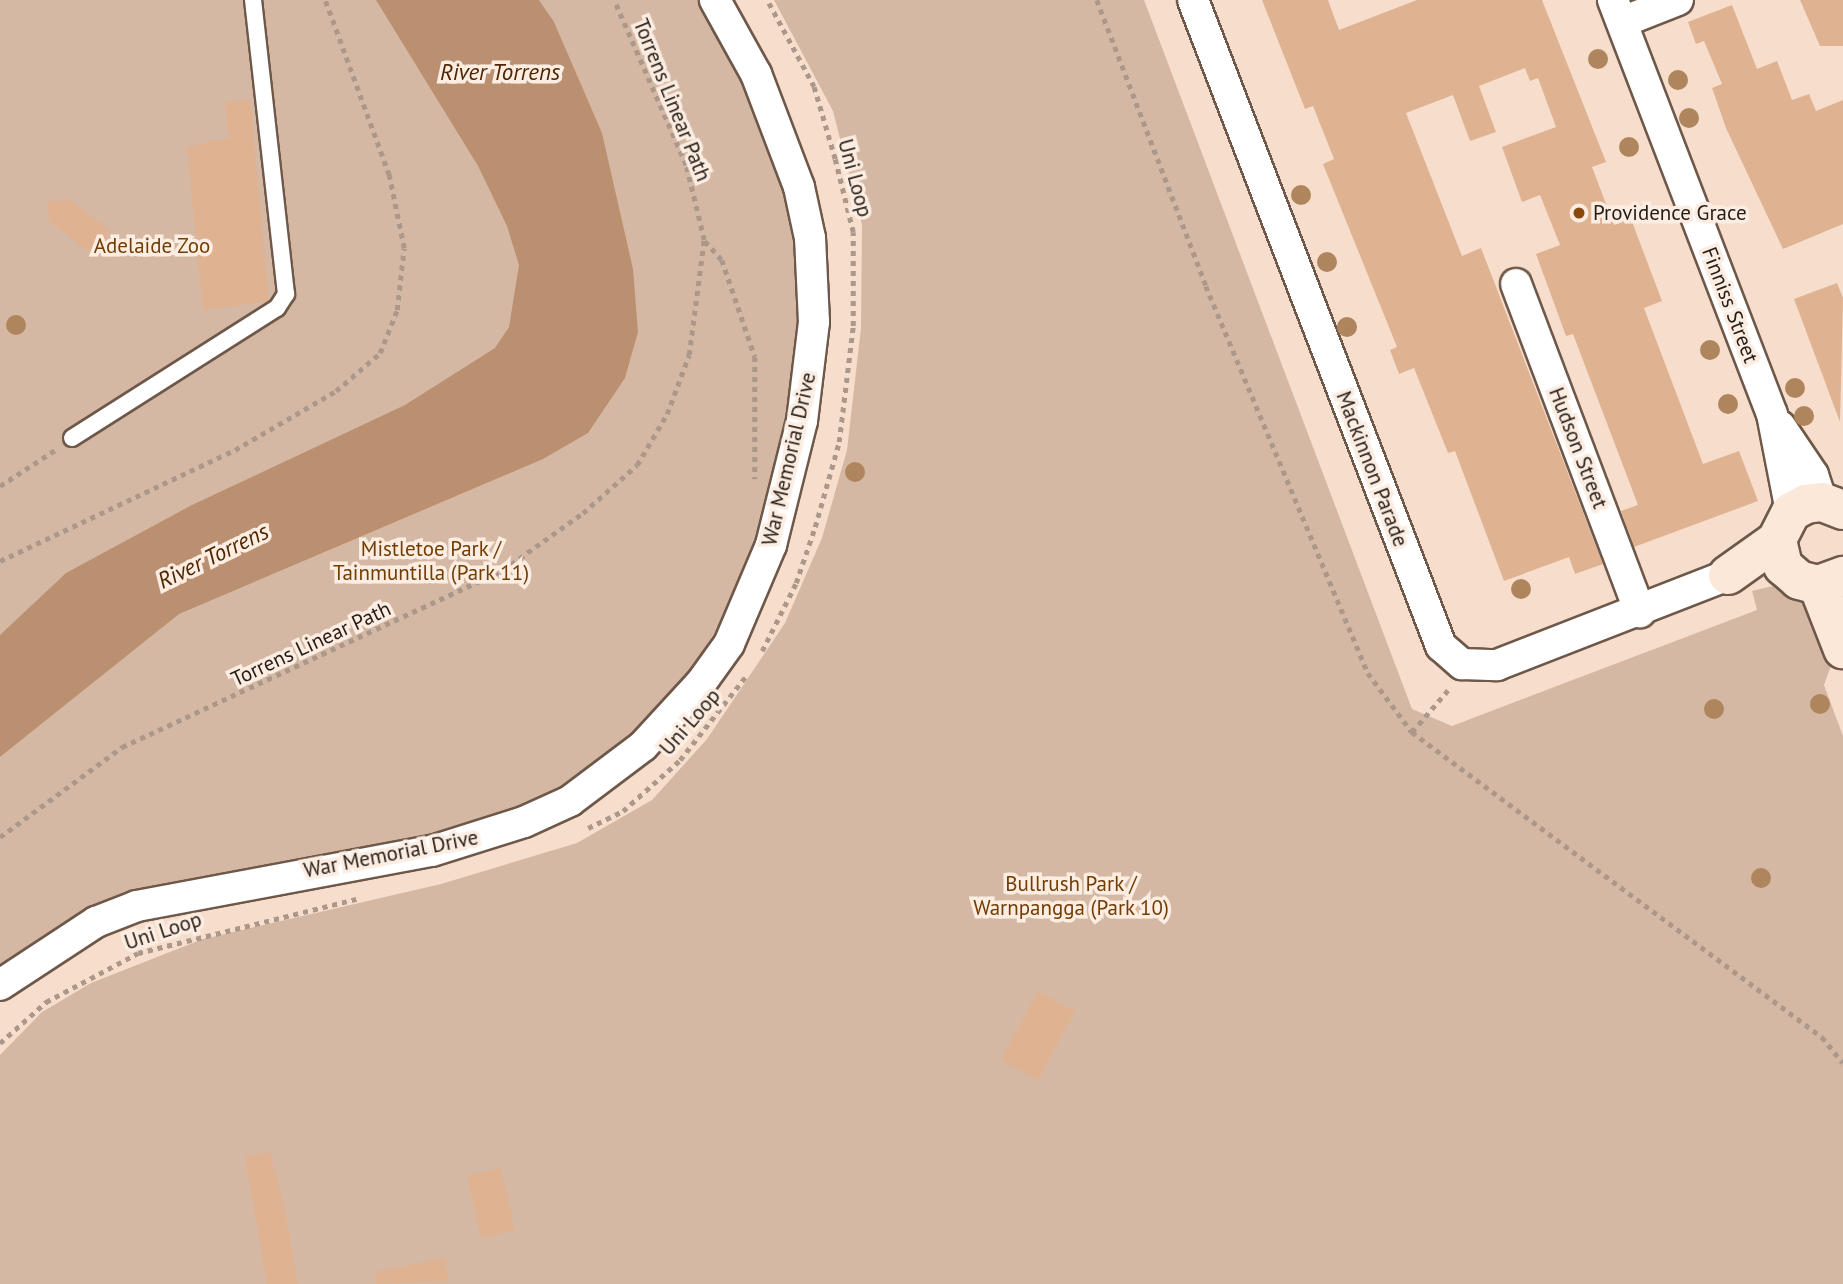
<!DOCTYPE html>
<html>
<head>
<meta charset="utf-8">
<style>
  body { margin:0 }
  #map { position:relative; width:1843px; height:1284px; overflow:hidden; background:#f7decc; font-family:"PT Sans",sans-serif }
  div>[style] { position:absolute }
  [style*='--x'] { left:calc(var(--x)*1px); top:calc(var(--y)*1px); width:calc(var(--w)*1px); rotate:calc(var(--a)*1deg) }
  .green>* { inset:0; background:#d5b8a3 }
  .water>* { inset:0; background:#bb9071 }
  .building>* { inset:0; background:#dfb292 }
  .path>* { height:4.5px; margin-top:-2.25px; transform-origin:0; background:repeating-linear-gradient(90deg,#ab988a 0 5px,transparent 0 10px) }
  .roads { filter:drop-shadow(2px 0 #6e5849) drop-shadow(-2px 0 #6e5849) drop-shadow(0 2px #6e5849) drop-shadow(0 -2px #6e5849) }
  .lane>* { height:16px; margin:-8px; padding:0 8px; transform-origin:8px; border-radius:8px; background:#fff }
  .street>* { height:30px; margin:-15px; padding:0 15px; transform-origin:15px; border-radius:15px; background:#fff }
  .secondary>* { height:38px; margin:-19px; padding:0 19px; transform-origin:19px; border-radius:19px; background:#fbe8d9 }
  .trees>* { width:20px; height:20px; margin:-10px; border-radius:50%; background:#ae855d }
  .dots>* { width:19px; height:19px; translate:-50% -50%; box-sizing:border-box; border:4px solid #fcede2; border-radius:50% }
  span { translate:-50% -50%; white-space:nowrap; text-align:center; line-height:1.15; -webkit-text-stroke:7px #fcede2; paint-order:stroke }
  .street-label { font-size:21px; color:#251c15 }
  .poi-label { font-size:21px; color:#251c15 }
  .left { translate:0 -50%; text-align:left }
  .park-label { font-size:21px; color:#723c02 }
  .water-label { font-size:23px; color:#4e2500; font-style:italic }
</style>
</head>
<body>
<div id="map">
  <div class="green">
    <i style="clip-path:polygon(0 0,706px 0,746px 73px,801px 238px,803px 367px,758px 542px,736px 599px,685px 679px,632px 736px,563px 786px,480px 826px,92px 914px,0 967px)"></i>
    <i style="clip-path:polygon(774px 0,1144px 0,1412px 709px,1452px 726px,1757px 610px,1752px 591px,1781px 584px,1812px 600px,1834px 657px,1824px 685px,1843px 736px,1843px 1284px,0 1284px,0 1055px,42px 1012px,91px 983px,203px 939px,441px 884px,577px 843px,652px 800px,707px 739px,785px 623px,822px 538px,847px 450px,861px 328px,862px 225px,833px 111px)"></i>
  </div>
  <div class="water">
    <i style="clip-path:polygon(376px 0,539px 0,554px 22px,602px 133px,633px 269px,638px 332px,625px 378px,588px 433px,543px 459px,179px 614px,0 757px,0 635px,66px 573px,192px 505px,405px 405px,495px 348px,509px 327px,519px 265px,507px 226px,478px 166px)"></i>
  </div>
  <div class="building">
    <i style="clip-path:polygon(1262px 0,1328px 0,1339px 30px,1417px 0,1542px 0,1606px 162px,1592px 167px,1614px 225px,1631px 219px,1662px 301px,1644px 308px,1703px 464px,1739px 451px,1758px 501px,1634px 547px,1621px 511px,1638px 505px,1573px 334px,1566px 336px,1536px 254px,1560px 245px,1540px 195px,1522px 202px,1502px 147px,1556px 127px,1538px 78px,1530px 81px,1525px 68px,1479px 86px,1496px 132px,1470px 141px,1453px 95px,1406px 113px,1462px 256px,1481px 248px,1603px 564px,1575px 574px,1569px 557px,1504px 581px,1455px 451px,1448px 453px,1414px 368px,1399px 374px,1390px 350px,1397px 347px,1323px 164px,1334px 159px,1313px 106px,1305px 109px)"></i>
    <i style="clip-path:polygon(1800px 0,1843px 0,1843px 46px,1820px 46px)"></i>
    <i style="clip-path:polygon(1732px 5px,1757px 69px,1777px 61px,1792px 100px,1809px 94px,1816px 111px,1843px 100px,1843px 224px,1783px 249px,1726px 128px,1712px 88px,1722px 84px,1704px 41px,1696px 44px,1688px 22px)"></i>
    <i style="clip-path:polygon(250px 100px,269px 301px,203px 310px,187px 147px,229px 138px,225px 103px)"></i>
    <i style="clip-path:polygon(70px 200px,109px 230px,104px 248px,87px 251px,49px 221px,48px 201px)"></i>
    <i style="clip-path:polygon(1837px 283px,1843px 298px,1840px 422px,1794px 299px)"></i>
    <i style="clip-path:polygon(1038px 991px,1075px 1011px,1038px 1080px,1001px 1060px)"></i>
    <i style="clip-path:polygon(270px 1152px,284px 1206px,298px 1284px,267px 1284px,245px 1157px)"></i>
    <i style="clip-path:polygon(501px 1168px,515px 1230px,481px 1238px,467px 1176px)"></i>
    <i style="clip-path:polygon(444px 1258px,449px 1281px,376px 1284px,375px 1272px)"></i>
  </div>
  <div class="path">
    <i style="--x:1097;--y:0;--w:306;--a:69.1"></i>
    <i style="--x:1206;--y:286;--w:420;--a:67.3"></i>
    <i style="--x:1368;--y:673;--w:74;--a:53.3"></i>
    <i style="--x:1412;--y:732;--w:511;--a:36.65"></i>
    <i style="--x:1822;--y:1037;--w:33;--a:51"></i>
    <i style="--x:705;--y:241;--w:25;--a:48"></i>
    <i style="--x:722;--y:260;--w:102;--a:71.2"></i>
    <i style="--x:755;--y:357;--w:122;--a:90"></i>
    <i style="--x:0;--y:486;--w:66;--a:-33.2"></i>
    <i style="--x:0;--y:561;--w:260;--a:-25.3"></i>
    <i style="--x:235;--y:450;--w:117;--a:-30.3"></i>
    <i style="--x:336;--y:391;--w:58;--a:-40.8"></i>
    <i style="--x:380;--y:353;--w:46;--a:-68.4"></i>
    <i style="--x:397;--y:310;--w:62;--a:-83.6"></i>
    <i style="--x:404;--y:248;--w:75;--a:-101.6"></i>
    <i style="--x:389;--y:175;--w:186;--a:-110.1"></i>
    <i style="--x:762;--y:651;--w:76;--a:-63.4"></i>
    <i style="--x:796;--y:583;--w:59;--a:-71.3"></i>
    <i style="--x:815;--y:527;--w:88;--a:-74.2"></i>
    <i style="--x:839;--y:442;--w:117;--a:-83.1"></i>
    <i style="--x:853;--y:326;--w:94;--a:-90"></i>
    <i style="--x:853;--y:232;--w:75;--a:-103.9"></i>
    <i style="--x:835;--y:159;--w:75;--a:-106.3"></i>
    <i style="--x:814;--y:87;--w:99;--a:-118.4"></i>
    <i style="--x:1412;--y:732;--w:55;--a:-49.4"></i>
    <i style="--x:588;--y:828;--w:39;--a:-26"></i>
    <i style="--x:623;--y:811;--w:76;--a:-41.8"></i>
    <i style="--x:680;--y:760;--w:107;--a:-51.8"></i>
    <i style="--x:0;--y:837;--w:152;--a:-36.4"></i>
    <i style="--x:122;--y:747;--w:420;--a:-24.9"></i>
    <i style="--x:503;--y:570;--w:98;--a:-35.5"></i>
    <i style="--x:583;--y:513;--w:72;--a:-41.6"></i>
    <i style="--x:637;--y:465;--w:59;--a:-59.5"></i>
    <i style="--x:667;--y:414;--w:63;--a:-69.6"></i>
    <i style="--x:689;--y:355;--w:116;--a:-82.6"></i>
    <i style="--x:704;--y:240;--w:77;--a:-103.5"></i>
    <i style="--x:686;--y:165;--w:180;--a:-113.6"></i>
    <i style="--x:0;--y:1043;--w:62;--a:-41.7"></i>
    <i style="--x:46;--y:1002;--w:104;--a:-28"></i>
    <i style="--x:138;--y:953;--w:225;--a:-13.9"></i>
  </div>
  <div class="roads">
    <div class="lane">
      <i style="--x:72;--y:438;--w:243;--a:-32.4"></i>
      <i style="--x:277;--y:308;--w:17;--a:-57"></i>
      <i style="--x:286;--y:294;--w:296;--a:-96.4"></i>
    </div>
    <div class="street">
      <i style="--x:1193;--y:0;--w:692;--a:69"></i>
      <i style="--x:1441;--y:646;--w:28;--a:41"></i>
      <i style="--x:1462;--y:664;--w:35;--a:2"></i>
      <i style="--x:1497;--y:665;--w:248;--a:-21.3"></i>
      <i style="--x:1613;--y:0;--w:443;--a:69"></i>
      <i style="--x:1772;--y:414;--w:100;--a:79"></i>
      <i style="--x:1622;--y:22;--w:60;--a:-21.4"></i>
      <i style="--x:1516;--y:284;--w:351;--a:69.3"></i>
      <i style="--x:1780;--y:426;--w:59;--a:56"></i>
      <i style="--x:1813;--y:475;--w:28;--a:72"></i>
      <i style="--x:0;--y:985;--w:115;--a:-33.3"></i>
      <i style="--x:96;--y:922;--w:44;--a:-21.3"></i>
      <i style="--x:137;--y:906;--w:300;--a:-10.6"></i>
      <i style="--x:432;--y:851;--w:96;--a:-17.5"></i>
      <i style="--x:524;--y:822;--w:51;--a:-24.5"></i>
      <i style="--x:570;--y:801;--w:91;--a:-37"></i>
      <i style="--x:643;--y:746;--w:86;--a:-47.4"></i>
      <i style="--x:701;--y:683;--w:48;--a:-54.3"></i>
      <i style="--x:729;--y:644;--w:108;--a:-67"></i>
      <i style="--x:771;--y:545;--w:128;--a:-76"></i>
      <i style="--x:802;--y:421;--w:100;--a:-83.1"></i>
      <i style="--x:814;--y:322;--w:84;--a:-92.7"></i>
      <i style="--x:810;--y:238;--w:52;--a:-102.2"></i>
      <i style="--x:799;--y:187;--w:121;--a:-110.8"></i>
      <i style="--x:756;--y:74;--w:85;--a:-119"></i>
    </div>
    <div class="secondary">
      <i style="--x:1843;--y:510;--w:22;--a:-159"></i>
      <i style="--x:1822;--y:502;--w:16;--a:173"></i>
      <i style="--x:1806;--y:504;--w:17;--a:152"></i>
      <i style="--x:1791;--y:512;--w:31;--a:117"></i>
      <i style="--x:1777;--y:540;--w:27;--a:77"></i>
      <i style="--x:1783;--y:566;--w:21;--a:41"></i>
      <i style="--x:1799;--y:580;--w:20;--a:15"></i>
      <i style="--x:1818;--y:585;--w:27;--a:-20"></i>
      <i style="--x:1728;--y:575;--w:60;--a:-35.5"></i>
      <i style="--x:1818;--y:585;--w:69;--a:68.7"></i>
    </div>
  </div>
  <div class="trees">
    <i style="left:1598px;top:59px"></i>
    <i style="left:1678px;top:80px"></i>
    <i style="left:1689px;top:118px"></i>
    <i style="left:1629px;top:147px"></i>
    <i style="left:1301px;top:195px"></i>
    <i style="left:1327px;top:262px"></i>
    <i style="left:16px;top:325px"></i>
    <i style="left:1347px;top:327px"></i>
    <i style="left:1710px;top:350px"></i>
    <i style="left:1795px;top:388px"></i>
    <i style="left:1728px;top:404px"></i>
    <i style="left:1804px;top:416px"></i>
    <i style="left:855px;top:472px"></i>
    <i style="left:1521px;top:589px"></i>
    <i style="left:1820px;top:704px"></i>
    <i style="left:1714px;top:709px"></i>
    <i style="left:1761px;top:878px"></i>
  </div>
  <div class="dots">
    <i style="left:1579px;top:213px;background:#884a0c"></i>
  </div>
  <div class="street-label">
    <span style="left:672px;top:100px;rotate:68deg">Torrens Linear Path</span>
    <span style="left:855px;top:178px;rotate:75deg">Uni Loop</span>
    <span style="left:1730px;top:305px;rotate:69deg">Finniss Street</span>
    <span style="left:1578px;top:448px;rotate:69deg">Hudson Street</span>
    <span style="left:789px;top:459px;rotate:-77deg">War Memorial Drive</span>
    <span style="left:1372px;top:469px;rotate:69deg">Mackinnon Parade</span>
    <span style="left:311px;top:644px;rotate:-25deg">Torrens Linear Path</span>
    <span style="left:690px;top:722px;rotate:-49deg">Uni Loop</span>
    <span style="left:391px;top:854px;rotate:-11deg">War Memorial Drive</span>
    <span style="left:163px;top:931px;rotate:-18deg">Uni Loop</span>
  </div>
  <div class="poi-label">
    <span class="left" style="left:1593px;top:213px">Providence Grace</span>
  </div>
  <div class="park-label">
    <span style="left:152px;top:246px">Adelaide Zoo</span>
    <span style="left:431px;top:561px">Mistletoe Park /<br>Tainmuntilla (Park 11)</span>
    <span style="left:1071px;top:896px">Bullrush Park /<br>Warnpangga (Park 10)</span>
  </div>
  <div class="water-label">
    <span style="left:500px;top:72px">River Torrens</span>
    <span style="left:213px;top:556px;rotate:-26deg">River Torrens</span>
  </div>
</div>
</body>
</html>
